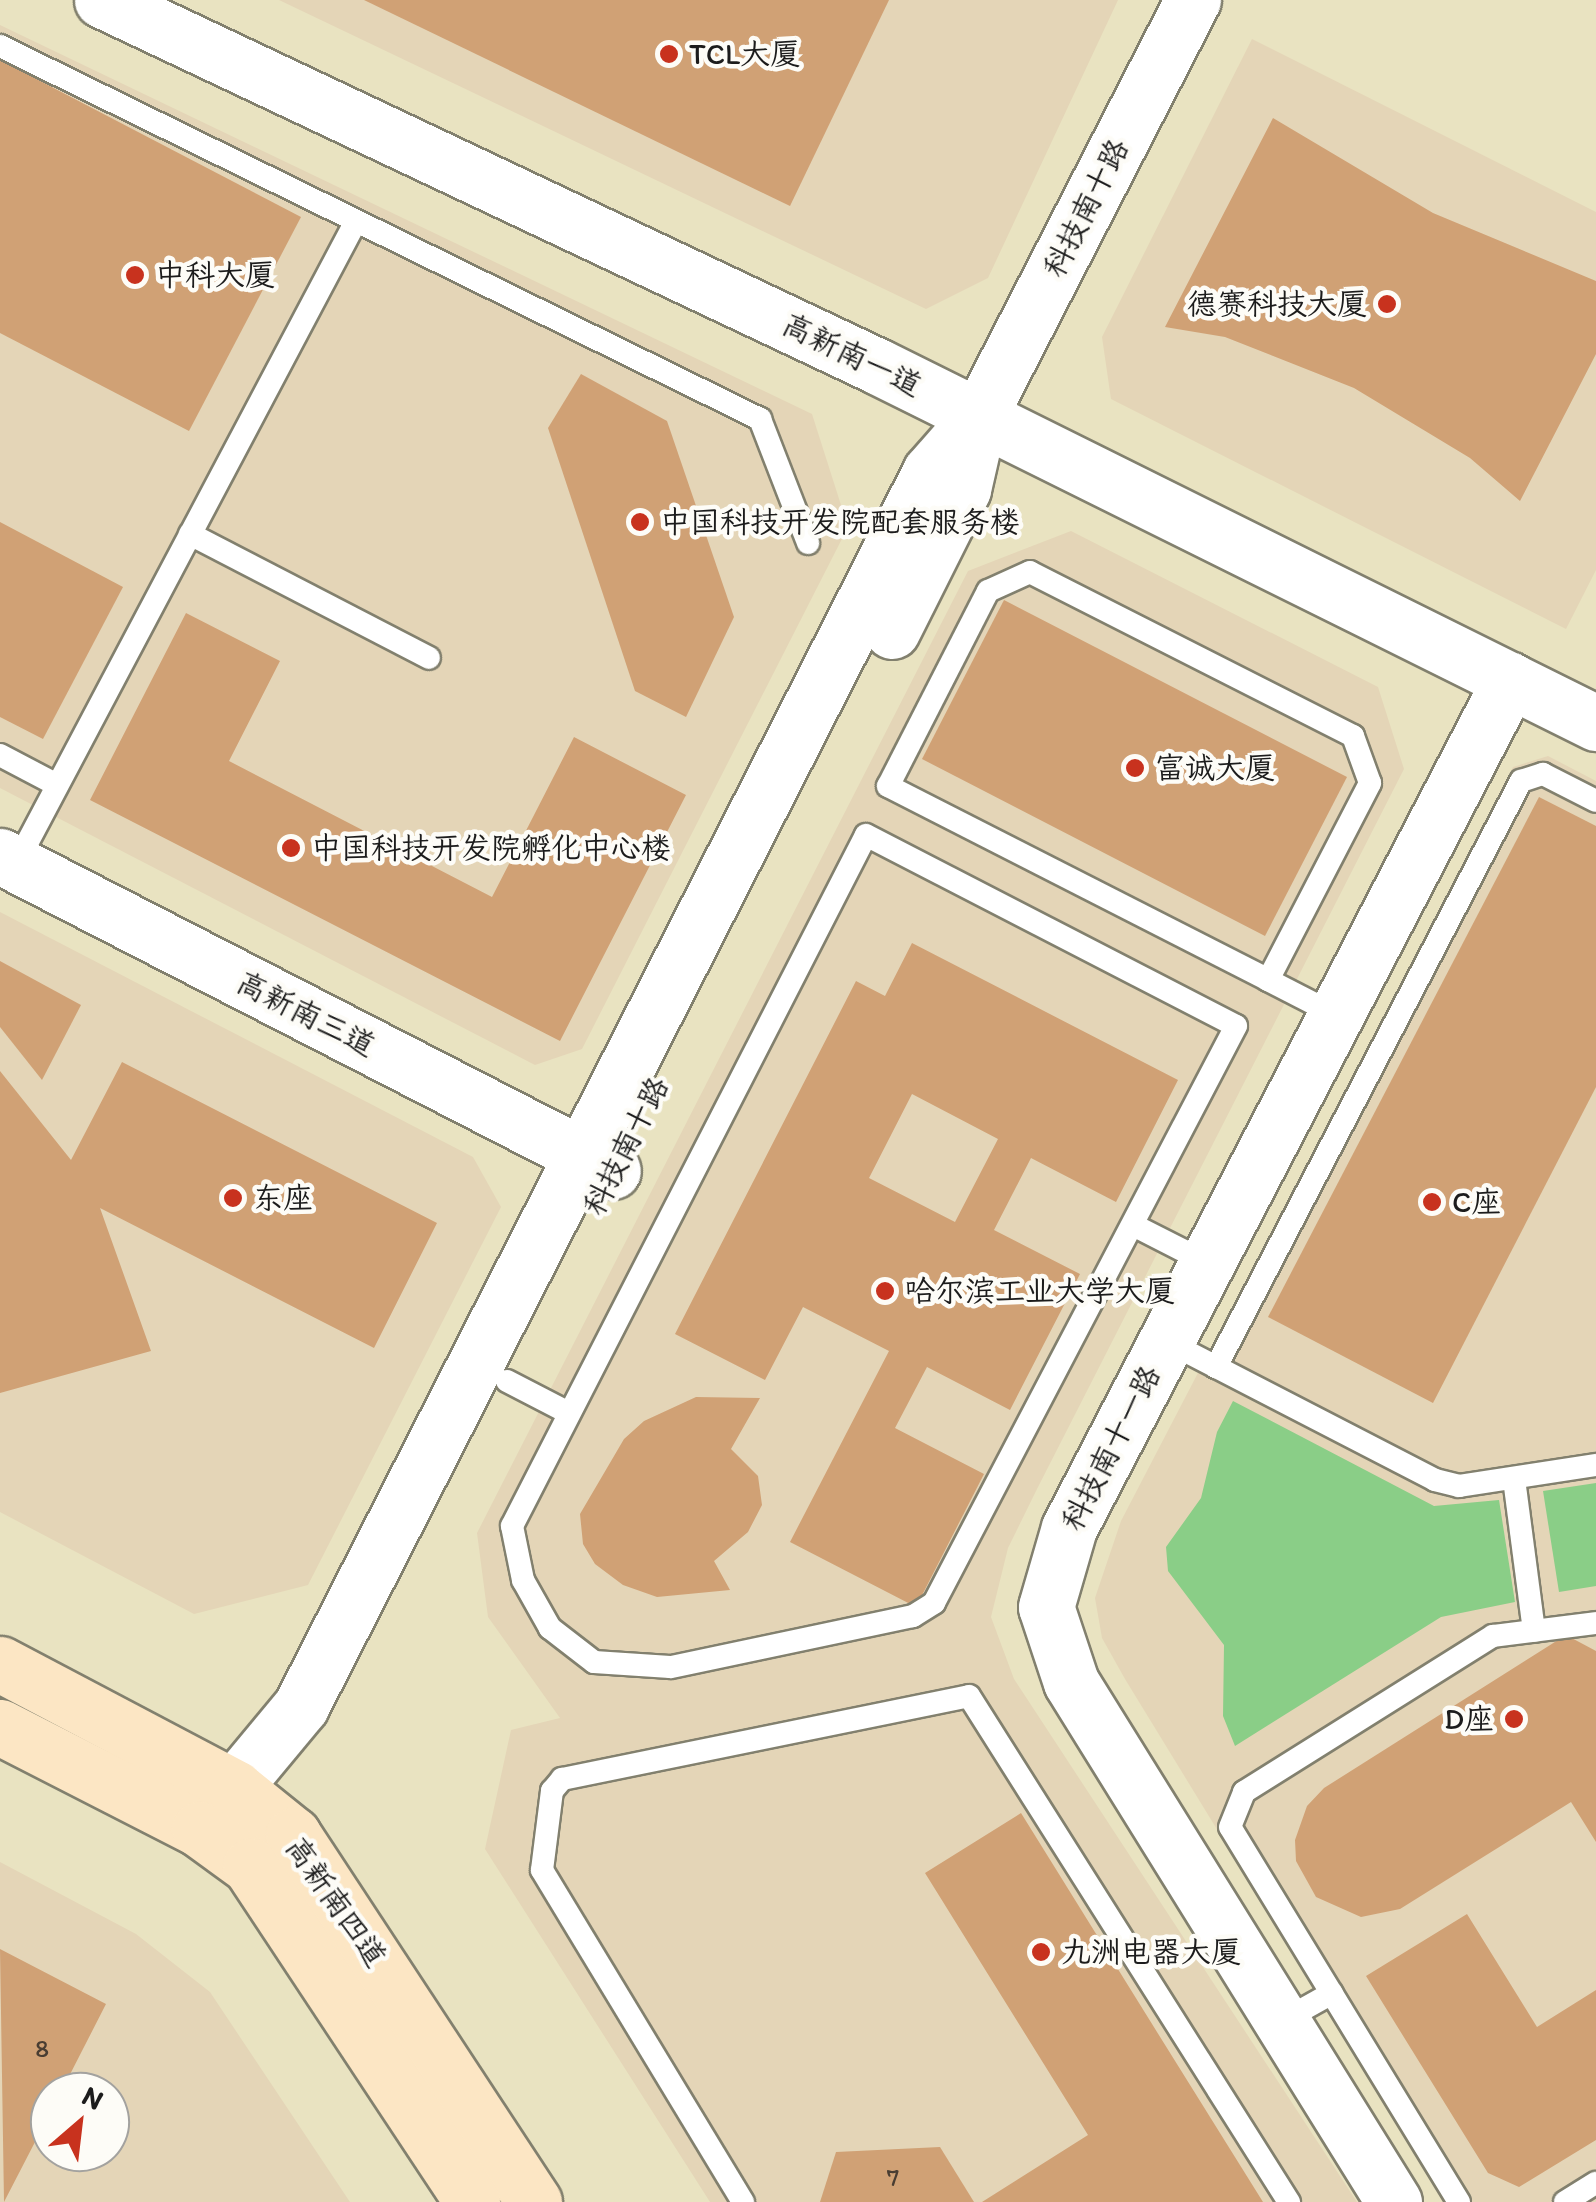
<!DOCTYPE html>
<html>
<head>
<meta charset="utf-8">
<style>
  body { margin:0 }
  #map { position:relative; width:1596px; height:2202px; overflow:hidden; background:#e9e3c1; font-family:Itim,"LXGW WenKai TC",sans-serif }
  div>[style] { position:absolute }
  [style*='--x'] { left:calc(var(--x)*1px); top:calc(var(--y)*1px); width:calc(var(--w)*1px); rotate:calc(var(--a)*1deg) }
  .built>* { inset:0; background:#e4d5b7 }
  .green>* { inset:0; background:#8ace87 }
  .building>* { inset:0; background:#d0a175 }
  .roads { filter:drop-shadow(2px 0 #82806e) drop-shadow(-2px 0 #82806e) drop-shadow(0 2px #82806e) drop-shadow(0 -2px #82806e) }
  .service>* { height:22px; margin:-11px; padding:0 11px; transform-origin:11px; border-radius:11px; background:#fff }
  .tertiary>* { height:55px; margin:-27.5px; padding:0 27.5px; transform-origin:27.5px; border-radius:27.5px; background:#fff }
  .secondary>* { height:55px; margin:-27.5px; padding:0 27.5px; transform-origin:27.5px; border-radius:27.5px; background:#fce6c4 }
  .dots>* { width:28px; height:28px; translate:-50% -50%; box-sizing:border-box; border:5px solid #fdfcf7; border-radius:50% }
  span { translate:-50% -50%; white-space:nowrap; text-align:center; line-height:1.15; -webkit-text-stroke:9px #fdfcf7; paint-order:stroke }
  .number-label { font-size:25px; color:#493d32 }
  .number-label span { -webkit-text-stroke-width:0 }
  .poi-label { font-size:30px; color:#1c1c1c }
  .left { translate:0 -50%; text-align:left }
  .right { translate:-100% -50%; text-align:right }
  .street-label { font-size:30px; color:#1c1c1c }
  .north { position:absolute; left:30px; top:2072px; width:100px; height:100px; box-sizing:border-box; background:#fdfcf7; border:2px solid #a3a29f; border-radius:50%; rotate:28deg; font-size:28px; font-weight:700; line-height:40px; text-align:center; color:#1c1c1c }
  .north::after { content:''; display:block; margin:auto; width:35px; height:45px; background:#c8321e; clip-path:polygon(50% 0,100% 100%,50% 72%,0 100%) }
</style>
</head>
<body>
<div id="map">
  <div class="built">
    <i style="clip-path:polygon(279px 0,1118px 0,988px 278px,926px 309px)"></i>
    <i style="clip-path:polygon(0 25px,812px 414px,848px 527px,582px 1049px,535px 1065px,0 788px)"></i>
    <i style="clip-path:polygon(1252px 39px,1596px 212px,1596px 570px,1566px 629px,1111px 399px,1102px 337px)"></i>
    <i style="clip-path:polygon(1071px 531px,1378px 687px,1404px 769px,1037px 1489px,1008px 1548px,991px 1617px,1014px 1679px,1357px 2202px,710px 2202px,485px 1849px,511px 1730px,560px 1718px,488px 1617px,477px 1533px,968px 571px)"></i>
    <i style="clip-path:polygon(1548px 756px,1596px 781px,1596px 2202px,1445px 2202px,1125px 1679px,1102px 1638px,1095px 1598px,1121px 1521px,1513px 767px)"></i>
    <i style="clip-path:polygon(0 912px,473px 1157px,501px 1207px,308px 1585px,194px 1614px,0 1512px)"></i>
    <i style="clip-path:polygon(evenodd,0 1862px,136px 1934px,210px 1992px,350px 2202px,0 2202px,0 1862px,50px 2092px,110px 2092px,110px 2152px,50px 2152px,50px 2092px)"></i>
  </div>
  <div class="green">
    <i style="clip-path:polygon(1233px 1401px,1434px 1506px,1499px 1500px,1515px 1602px,1441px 1617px,1235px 1746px,1223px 1716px,1224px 1645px,1168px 1571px,1166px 1547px,1201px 1498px,1217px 1432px)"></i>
    <i style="clip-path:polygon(1596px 1483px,1596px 1586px,1559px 1592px,1543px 1491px)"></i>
  </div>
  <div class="building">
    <i style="clip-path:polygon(364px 0,889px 0,790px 206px)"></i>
    <i style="clip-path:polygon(0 60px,301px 217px,189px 431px,0 333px)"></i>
    <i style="clip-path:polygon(1273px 118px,1433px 213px,1596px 281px,1596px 354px,1520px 501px,1470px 458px,1354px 388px,1225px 337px,1165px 327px)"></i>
    <i style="clip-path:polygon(581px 374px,667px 421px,734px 617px,686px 717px,635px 691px,548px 428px)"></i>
    <i style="clip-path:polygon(0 522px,123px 587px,43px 739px,0 717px)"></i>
    <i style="clip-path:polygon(1004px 600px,1347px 777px,1265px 936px,922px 759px)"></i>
    <i style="clip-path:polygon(186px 613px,280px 661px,229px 761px,492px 897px,574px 737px,686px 795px,560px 1041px,90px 800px)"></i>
    <i style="clip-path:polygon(1539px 797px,1596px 826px,1596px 1087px,1433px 1403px,1268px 1317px)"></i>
    <i style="clip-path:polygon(evenodd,912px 943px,1178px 1080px,1116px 1202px,1031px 1158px,994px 1230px,1080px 1274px,1010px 1410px,927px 1367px,895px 1428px,984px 1474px,916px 1607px,790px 1542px,889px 1351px,803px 1307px,765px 1380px,675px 1334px,856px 981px,885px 996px,912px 943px,912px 1094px,998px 1139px,955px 1222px,869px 1178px,912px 1094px)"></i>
    <i style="clip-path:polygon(0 961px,81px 1005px,42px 1080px,0 1027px)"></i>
    <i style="clip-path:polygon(122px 1062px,437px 1223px,374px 1348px,100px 1208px,151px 1351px,0 1393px,0 1071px,71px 1160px)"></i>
    <i style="clip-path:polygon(696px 1397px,760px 1398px,731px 1449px,758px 1476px,762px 1505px,748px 1532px,714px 1561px,730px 1590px,657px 1597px,623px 1585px,595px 1564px,583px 1544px,580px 1514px,624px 1439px,644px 1421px)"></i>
    <i style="clip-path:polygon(1566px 1635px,1596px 1651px,1596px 1842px,1571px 1802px,1400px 1909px,1361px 1917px,1316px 1897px,1296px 1861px,1295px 1840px,1307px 1806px,1324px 1788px)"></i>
    <i style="clip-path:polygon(1021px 1813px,1157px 2032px,1263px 2202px,982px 2202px,1088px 2135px,925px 1873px)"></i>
    <i style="clip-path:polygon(1467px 1914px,1537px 2027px,1596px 1990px,1596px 2140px,1519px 2187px,1488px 2173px,1366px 1976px)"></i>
    <i style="clip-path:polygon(0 1949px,106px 2004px,61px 2092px,50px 2092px,50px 2113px,4px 2202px)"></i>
    <i style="clip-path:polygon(940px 2147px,974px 2202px,820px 2202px,836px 2152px)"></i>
  </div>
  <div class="roads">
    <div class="service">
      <i style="--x:0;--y:46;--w:847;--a:26.14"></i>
      <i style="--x:760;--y:419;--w:133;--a:68.8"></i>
      <i style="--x:190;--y:534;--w:269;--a:27.4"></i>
      <i style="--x:0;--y:755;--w:64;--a:27.8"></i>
      <i style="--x:866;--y:835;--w:416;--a:27.3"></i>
      <i style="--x:1236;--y:1026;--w:651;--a:117.63"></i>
      <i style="--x:934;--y:1603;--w:25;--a:148"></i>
      <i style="--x:913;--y:1616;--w:248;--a:168.1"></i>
      <i style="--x:670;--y:1667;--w:76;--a:-176.2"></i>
      <i style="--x:594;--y:1662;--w:56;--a:-142.3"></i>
      <i style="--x:550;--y:1628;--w:55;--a:-119.4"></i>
      <i style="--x:523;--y:1580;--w:55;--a:-101.5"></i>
      <i style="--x:512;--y:1526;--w:776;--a:-62.87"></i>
      <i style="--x:16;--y:864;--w:727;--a:-62.13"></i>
      <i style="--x:1268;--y:980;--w:222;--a:-62.6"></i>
      <i style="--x:1370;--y:783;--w:50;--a:-109.9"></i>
      <i style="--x:1353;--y:736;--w:362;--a:-153.1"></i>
      <i style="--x:1030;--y:572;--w:46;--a:155.7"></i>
      <i style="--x:988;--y:591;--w:219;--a:117.1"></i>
      <i style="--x:888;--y:786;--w:427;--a:27"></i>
      <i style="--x:1268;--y:980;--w:76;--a:27.2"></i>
      <i style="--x:1133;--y:1225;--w:82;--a:26.9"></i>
      <i style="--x:1166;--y:1341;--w:303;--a:27.3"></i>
      <i style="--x:1435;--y:1480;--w:25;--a:14"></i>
      <i style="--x:1459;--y:1486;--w:139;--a:-8.7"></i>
      <i style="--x:1216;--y:1367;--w:661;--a:-62.5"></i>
      <i style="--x:1521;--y:781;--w:23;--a:-18"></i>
      <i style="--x:1543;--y:774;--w:59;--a:27"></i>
      <i style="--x:507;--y:1381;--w:68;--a:27.3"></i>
      <i style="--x:1514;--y:1479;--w:153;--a:82.5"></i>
      <i style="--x:1282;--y:2021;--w:57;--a:-29.2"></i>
      <i style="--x:743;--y:2202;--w:388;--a:-121.2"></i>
      <i style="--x:542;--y:1870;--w:80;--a:-82.8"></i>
      <i style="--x:552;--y:1791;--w:16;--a:-50"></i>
      <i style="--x:562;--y:1779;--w:415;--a:-11.5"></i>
      <i style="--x:969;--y:1696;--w:599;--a:57.69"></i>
      <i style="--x:1459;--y:2202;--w:439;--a:-121.4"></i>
      <i style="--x:1230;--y:1827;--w:38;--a:-68"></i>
      <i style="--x:1244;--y:1792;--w:294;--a:-32.1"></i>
      <i style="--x:1493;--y:1636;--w:104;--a:-7.2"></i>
      <i style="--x:1565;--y:2202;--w:36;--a:-32"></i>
    </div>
    <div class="tertiary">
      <i style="--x:102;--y:0;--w:857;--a:25.28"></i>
      <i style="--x:877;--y:366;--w:803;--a:26.41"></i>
      <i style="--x:892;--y:631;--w:159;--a:-63.4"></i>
      <i style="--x:963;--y:489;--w:45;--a:-77.2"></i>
      <i style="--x:0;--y:856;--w:689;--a:27.2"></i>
      <i style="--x:204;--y:1823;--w:152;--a:-50.3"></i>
      <i style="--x:301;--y:1706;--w:1385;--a:-62.99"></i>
      <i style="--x:930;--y:472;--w:74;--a:-48.8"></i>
      <i style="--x:979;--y:416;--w:468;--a:-62.8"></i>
      <i style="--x:1394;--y:2202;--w:612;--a:-121.85"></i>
      <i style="--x:1071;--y:1682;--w:79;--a:-108.4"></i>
      <i style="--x:1046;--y:1607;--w:82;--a:-73.8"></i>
      <i style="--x:1069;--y:1528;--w:956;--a:-62.52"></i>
    </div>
    <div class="secondary">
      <i style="--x:0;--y:1664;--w:266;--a:27.8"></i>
      <i style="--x:235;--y:1788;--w:75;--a:39"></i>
      <i style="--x:293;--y:1835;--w:439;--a:56.7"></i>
      <i style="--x:0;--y:1727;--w:224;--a:27.1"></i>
      <i style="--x:199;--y:1829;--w:63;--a:36"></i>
      <i style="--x:250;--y:1866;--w:403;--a:56.5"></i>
    </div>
  </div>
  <div class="dots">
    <i style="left:669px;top:54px;background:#c8321e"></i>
    <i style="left:135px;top:275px;background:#c8321e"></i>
    <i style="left:1387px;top:304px;background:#c8321e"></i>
    <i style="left:640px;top:522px;background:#c8321e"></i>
    <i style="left:1135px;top:768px;background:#c8321e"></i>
    <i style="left:291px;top:848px;background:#c8321e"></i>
    <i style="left:233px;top:1198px;background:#c8321e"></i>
    <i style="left:1432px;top:1202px;background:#c8321e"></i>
    <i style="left:885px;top:1291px;background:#c8321e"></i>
    <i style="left:1514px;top:1719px;background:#c8321e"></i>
    <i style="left:1041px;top:1952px;background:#c8321e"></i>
  </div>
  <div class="number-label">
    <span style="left:42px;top:2048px">8</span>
    <span style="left:893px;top:2177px">7</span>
  </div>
  <div class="poi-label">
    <span class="left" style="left:689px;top:54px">TCL大厦</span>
    <span class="left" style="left:155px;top:275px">中科大厦</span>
    <span class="right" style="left:1367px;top:304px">德赛科技大厦</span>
    <span class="left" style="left:660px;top:522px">中国科技开发院配套服务楼</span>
    <span class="left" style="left:1155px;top:768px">富诚大厦</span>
    <span class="left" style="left:311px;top:848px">中国科技开发院孵化中心楼</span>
    <span class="left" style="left:253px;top:1198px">东座</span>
    <span class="left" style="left:1452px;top:1202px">C座</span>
    <span class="left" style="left:905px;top:1291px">哈尔滨工业大学大厦</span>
    <span class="right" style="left:1494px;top:1719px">D座</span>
    <span class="left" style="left:1061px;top:1952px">九洲电器大厦</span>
  </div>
  <div class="street-label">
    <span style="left:1086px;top:208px;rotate:-63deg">科技南十路</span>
    <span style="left:852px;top:355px;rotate:26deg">高新南一道</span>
    <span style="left:306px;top:1014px;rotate:27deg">高新南三道</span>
    <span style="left:626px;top:1146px;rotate:-63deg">科技南十路</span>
    <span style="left:1111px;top:1448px;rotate:-63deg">科技南十一路</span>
    <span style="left:336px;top:1902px;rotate:55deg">高新南四道</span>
  </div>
  <div class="north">N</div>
</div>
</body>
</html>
